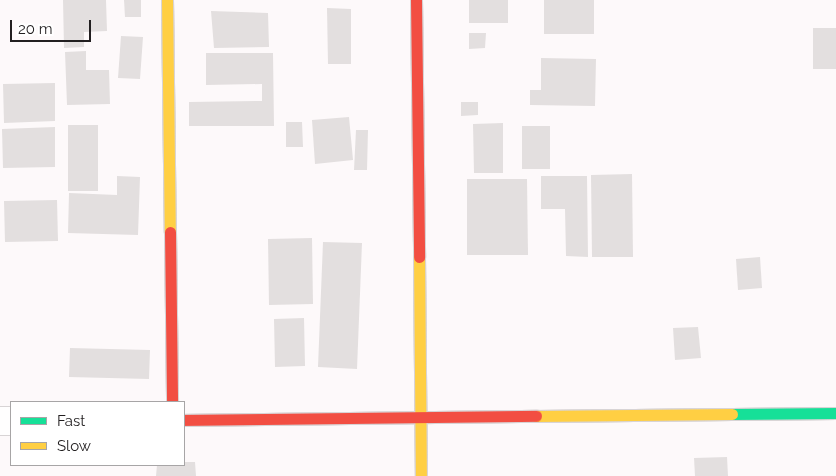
<!DOCTYPE html>
<html>
<head>
<meta charset="utf-8">
<style>
  body { margin:0 }
  #map { position:relative; width:836px; height:476px; overflow:hidden; background:#fdf9fa; font-family:Raleway,sans-serif }
  div>[style] { position:absolute }
  [style*='--x'] { left:calc(var(--x)*1px); top:calc(var(--y)*1px); width:calc(var(--w)*1px); rotate:calc(var(--a)*1deg) }
  .building>* { inset:0; background:#e3dfdf }
  .roads { filter:drop-shadow(1px 0 #d8d4d5) drop-shadow(-1px 0 #d8d4d5) drop-shadow(0 1px #d8d4d5) drop-shadow(0 -1px #d8d4d5) }
  .street>* { height:28px; margin:-14px; padding:0 14px; transform-origin:14px; border-radius:14px; background:#fffefe }
  .fast>* { height:11px; margin:-5.5px; padding:0 5.5px; transform-origin:5.5px; border-radius:5.5px; background:#16e098 }
  .slow>* { height:11px; margin:-5.5px; padding:0 5.5px; transform-origin:5.5px; border-radius:5.5px; background:#ffcf43 }
  .jam>* { height:11px; margin:-5.5px; padding:0 5.5px; transform-origin:5.5px; border-radius:5.5px; background:#f24e42 }
  span { translate:-50% -50%; white-space:nowrap; text-align:center; line-height:1.15; -webkit-text-stroke:4px #fff; paint-order:stroke }
  .legend { position:absolute; left:10px; top:401px; width:175px; height:65px; box-sizing:border-box; background:#fff; border:1px solid #a7a5a6; margin:0; padding:6px 9px; list-style:none; font-size:15px; color:#221f20 }
  .legend li { display:flex; align-items:center; gap:10px; height:25px }
  .legend b { width:25px; border:1px solid #a7a5a6 }
  .scale { position:absolute; left:10px; top:20px; width:81px; height:22px; box-sizing:border-box; border:2px solid #221f20; border-top:0; padding-left:6px; font-size:15px; line-height:18px; white-space:nowrap; color:#221f20; -webkit-text-stroke:4px #fff; paint-order:stroke }
</style>
</head>
<body>
<div id="map">
  <div class="building">
    <i style="clip-path:polygon(63px 0,106px 0,107px 31px,84px 32px,84px 47px,64px 48px)"></i>
    <i style="clip-path:polygon(124px 0,141px 0,141px 17px,125px 17px)"></i>
    <i style="clip-path:polygon(469px 0,508px 0,508px 23px,469px 23px)"></i>
    <i style="clip-path:polygon(544px 0,594px 0,594px 34px,544px 34px)"></i>
    <i style="clip-path:polygon(327px 8px,351px 9px,351px 64px,328px 64px)"></i>
    <i style="clip-path:polygon(211px 11px,268px 13px,269px 47px,214px 48px)"></i>
    <i style="clip-path:polygon(813px 28px,836px 28px,836px 69px,813px 69px)"></i>
    <i style="clip-path:polygon(469px 33px,486px 33px,485px 48px,469px 49px)"></i>
    <i style="clip-path:polygon(121px 36px,143px 37px,140px 79px,118px 78px)"></i>
    <i style="clip-path:polygon(86px 51px,86px 70px,109px 70px,110px 104px,67px 105px,65px 52px)"></i>
    <i style="clip-path:polygon(206px 53px,273px 53px,274px 126px,189px 126px,189px 102px,262px 101px,262px 84px,206px 85px)"></i>
    <i style="clip-path:polygon(541px 58px,596px 59px,595px 106px,530px 105px,530px 90px,541px 90px)"></i>
    <i style="clip-path:polygon(55px 83px,55px 121px,4px 123px,3px 84px)"></i>
    <i style="clip-path:polygon(461px 102px,478px 102px,478px 115px,461px 116px)"></i>
    <i style="clip-path:polygon(349px 117px,353px 160px,315px 164px,312px 120px)"></i>
    <i style="clip-path:polygon(286px 122px,302px 122px,303px 147px,286px 147px)"></i>
    <i style="clip-path:polygon(503px 123px,503px 173px,474px 173px,473px 124px)"></i>
    <i style="clip-path:polygon(68px 125px,98px 125px,98px 191px,68px 191px)"></i>
    <i style="clip-path:polygon(522px 126px,550px 126px,550px 169px,522px 169px)"></i>
    <i style="clip-path:polygon(55px 127px,55px 167px,3px 168px,2px 129px)"></i>
    <i style="clip-path:polygon(356px 130px,368px 130px,367px 170px,354px 170px)"></i>
    <i style="clip-path:polygon(632px 174px,633px 257px,592px 257px,591px 175px)"></i>
    <i style="clip-path:polygon(117px 176px,140px 177px,138px 235px,68px 233px,69px 193px,117px 195px)"></i>
    <i style="clip-path:polygon(541px 176px,587px 176px,588px 257px,566px 256px,565px 209px,541px 209px)"></i>
    <i style="clip-path:polygon(467px 179px,527px 179px,528px 255px,467px 255px)"></i>
    <i style="clip-path:polygon(57px 200px,58px 241px,5px 242px,4px 201px)"></i>
    <i style="clip-path:polygon(312px 238px,313px 304px,269px 305px,268px 239px)"></i>
    <i style="clip-path:polygon(323px 242px,362px 243px,357px 369px,318px 367px)"></i>
    <i style="clip-path:polygon(760px 257px,762px 288px,738px 290px,736px 259px)"></i>
    <i style="clip-path:polygon(304px 318px,305px 366px,275px 367px,274px 319px)"></i>
    <i style="clip-path:polygon(698px 327px,701px 358px,675px 360px,673px 328px)"></i>
    <i style="clip-path:polygon(70px 348px,150px 350px,149px 379px,69px 377px)"></i>
    <i style="clip-path:polygon(727px 457px,728px 476px,695px 476px,694px 458px)"></i>
    <i style="clip-path:polygon(184px 462px,195px 462px,196px 476px,156px 476px,157px 465px,184px 465px)"></i>
  </div>
  <div class="roads">
    <div class="street">
      <i style="--x:0;--y:421;--w:11;--a:0"></i>
    </div>
    <div class="fast">
      <i style="--x:732;--y:414;--w:104;--a:-0.6"></i>
    </div>
    <div class="slow">
      <i style="--x:167;--y:0;--w:232;--a:89.3"></i>
      <i style="--x:419;--y:257;--w:219;--a:89.5"></i>
      <i style="--x:536;--y:416;--w:196;--a:-0.6"></i>
    </div>
    <div class="jam">
      <i style="--x:416;--y:0;--w:257;--a:89.3"></i>
      <i style="--x:170;--y:232;--w:170;--a:89.3"></i>
      <i style="--x:184;--y:420;--w:352;--a:-0.7"></i>
    </div>
  </div>
  <ul class="legend">
  <li><b style="height:6px;background:#16e098"></b>Fast</li>
  <li><b style="height:6px;background:#ffcf43"></b>Slow</li>
  </ul>
  <div class="scale">20 m</div>
</div>
</body>
</html>
